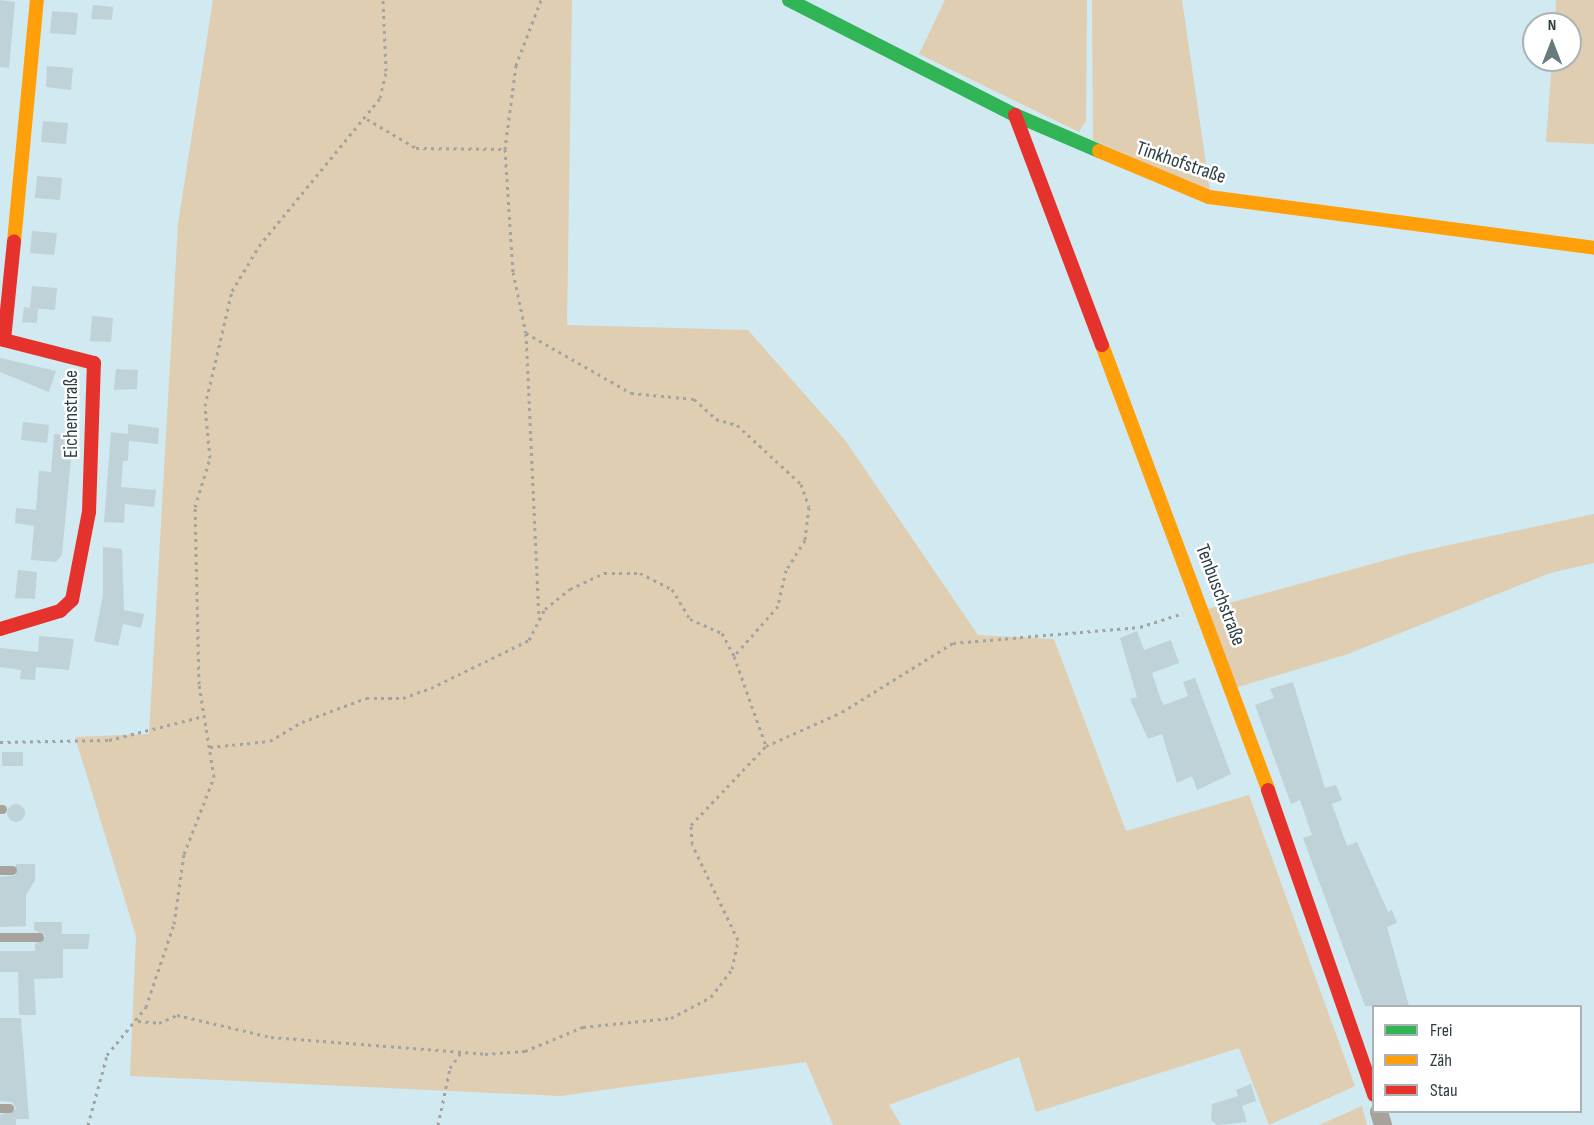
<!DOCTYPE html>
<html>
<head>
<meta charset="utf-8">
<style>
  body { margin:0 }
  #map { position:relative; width:1594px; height:1125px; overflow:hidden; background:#d1e9f0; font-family:"Sofia Sans Condensed",sans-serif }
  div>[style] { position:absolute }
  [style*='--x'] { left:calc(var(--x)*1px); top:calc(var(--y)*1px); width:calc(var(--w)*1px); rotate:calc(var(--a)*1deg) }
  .green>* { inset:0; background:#dfceb1 }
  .building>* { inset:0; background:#bfd2d8 }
  .round { border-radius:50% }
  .path>* { height:3px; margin-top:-1.5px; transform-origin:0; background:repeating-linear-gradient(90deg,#a1a4a1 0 3px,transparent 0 7.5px) }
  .lane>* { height:9px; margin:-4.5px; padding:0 4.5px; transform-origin:4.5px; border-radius:4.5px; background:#a7a39c }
  .street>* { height:18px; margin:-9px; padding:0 9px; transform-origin:9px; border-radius:9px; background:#a7a39c }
  .fast>* { height:14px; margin:-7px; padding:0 7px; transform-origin:7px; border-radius:7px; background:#30b455 }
  .slow>* { height:14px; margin:-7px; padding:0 7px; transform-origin:7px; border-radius:7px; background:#ff9f0a }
  .jam>* { height:14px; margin:-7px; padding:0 7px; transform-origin:7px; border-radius:7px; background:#e5322d }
  span { translate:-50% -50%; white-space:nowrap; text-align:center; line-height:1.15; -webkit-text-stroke:5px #fff; paint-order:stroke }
  .street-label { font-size:20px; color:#2d3f44 }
  .legend { position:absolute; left:1372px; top:1005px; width:210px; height:108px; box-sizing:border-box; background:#fff; border:2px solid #abb2b4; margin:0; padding:8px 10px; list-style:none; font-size:18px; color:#2d3f44 }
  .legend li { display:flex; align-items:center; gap:12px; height:30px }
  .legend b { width:30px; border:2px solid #abb2b4 }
  .north { position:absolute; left:1522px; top:12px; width:60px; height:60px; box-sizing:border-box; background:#fff; border:2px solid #abb2b4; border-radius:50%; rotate:0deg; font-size:16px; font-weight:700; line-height:24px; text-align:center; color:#2d3f44 }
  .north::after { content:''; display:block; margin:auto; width:21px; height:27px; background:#667a80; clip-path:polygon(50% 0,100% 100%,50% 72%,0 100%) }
</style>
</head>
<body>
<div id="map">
  <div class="green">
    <i style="clip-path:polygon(213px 0,572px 0,567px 325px,748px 330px,845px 440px,978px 635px,1054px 639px,1126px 831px,1249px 795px,1355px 1086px,1269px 1125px,1239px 1048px,1036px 1112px,1019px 1057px,889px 1105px,901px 1125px,833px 1125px,806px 1062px,560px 1096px,130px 1076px,136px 936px,75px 737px,149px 734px,178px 224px)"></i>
    <i style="clip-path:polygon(945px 0,1087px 0,1086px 121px,1079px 132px,919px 54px)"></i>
    <i style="clip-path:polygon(1092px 0,1182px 0,1210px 191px,1093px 140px)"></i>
    <i style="clip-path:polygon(1556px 0,1594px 0,1594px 144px,1546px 142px,1552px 60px,1570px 60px,1570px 24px,1555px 24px)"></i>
    <i style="clip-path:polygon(1594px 514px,1594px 563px,1550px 573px,1348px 654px,1235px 688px,1204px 610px,1408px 554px)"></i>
    <i style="clip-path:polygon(1362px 1106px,1367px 1125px,1319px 1125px)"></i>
  </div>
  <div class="building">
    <i style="clip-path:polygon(0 0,15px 2px,9px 68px,0 67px)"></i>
    <i style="clip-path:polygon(93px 5px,113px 7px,112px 20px,91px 19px)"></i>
    <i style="clip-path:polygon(52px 11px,78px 13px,76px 35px,50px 33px)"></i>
    <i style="clip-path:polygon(47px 66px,73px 68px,71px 90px,46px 87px)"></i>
    <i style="clip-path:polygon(43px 121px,68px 123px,66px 144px,41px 142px)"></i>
    <i style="clip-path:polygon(37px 176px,62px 178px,60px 200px,35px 198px)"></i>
    <i style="clip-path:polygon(32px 231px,57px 233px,54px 255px,30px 253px)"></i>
    <i style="clip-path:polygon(32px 286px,57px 288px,55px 310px,30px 308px)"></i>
    <i style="clip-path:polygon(24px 307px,38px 309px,37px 323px,22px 322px)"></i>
    <i style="clip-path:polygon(92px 316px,113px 318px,111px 342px,90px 341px)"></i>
    <i style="clip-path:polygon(0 358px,56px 371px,49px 392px,0 372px)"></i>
    <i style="clip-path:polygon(116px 369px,138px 370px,137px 389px,114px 390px)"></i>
    <i style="clip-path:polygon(23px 422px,49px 425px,47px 443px,21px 440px)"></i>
    <i style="clip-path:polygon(128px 424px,159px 428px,158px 444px,129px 441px,128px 461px,123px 461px,121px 487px,156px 490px,154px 507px,125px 504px,124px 523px,104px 522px,111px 432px,128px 434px)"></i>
    <i style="clip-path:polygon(54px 434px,73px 436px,62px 555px,56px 562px,31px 560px,34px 526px,15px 523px,16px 508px,36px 510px,39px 471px,51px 472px)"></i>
    <i style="clip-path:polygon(103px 547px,122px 549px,124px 610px,144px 614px,141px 628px,123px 624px,118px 646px,94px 641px,103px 595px)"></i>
    <i style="clip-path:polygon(18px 570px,37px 572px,35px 599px,15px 598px)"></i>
    <i style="clip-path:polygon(1137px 631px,1144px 650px,1171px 640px,1179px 663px,1152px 673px,1161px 700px,1164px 705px,1188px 696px,1183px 682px,1195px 678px,1231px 774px,1197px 790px,1192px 776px,1177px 783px,1162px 734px,1148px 739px,1130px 699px,1137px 697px,1120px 638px)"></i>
    <i style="clip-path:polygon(39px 636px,74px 639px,69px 670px,36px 667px,35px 680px,20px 679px,21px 670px,0 667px,0 648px,38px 652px)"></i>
    <i style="clip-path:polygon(1293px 682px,1325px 788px,1336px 785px,1342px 800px,1332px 804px,1347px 846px,1357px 842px,1388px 912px,1392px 910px,1397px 923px,1387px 927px,1409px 1006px,1365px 1006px,1303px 838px,1312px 835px,1300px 800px,1291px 804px,1255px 705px,1274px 698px,1270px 689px)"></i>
    <i style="clip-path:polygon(2px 752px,23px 752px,23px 766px,2px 766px)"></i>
    <i class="round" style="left:7px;top:804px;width:18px;height:18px"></i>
    <i style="clip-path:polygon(16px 864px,35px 864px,35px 880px,26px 895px,26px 926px,0 927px,0 877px,16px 875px)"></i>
    <i style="clip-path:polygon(34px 922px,62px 922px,62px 934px,90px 934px,88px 949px,63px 949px,63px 978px,34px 979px,36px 1015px,19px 1015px,18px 972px,0 972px,0 951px,35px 951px,35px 944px,46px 936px,34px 930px)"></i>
    <i style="clip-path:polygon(0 1018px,21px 1018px,29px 1119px,16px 1119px,16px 1125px,0 1125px,0 1115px,16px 1109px,12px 1102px,0 1101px)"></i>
    <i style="clip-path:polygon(1251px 1084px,1256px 1101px,1242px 1106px,1247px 1122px,1217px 1125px,1211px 1120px,1212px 1104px,1238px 1096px,1236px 1090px)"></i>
  </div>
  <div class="path">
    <i style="--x:541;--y:0;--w:70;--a:111"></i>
    <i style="--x:516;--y:65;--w:85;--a:97.5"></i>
    <i style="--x:505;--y:149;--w:123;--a:86.3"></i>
    <i style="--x:513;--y:272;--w:62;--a:78"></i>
    <i style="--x:526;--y:333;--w:121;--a:29.7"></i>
    <i style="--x:631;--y:393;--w:63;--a:5.4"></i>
    <i style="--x:694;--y:399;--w:30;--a:42"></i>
    <i style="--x:716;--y:419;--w:22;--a:16"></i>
    <i style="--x:737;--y:425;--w:87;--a:42.7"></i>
    <i style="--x:801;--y:484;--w:24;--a:71"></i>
    <i style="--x:809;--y:507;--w:33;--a:97"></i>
    <i style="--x:805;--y:540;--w:36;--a:122"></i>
    <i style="--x:786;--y:570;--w:37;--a:103"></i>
    <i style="--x:778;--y:606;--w:67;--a:131.3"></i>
    <i style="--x:734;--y:656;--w:96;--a:70.4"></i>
    <i style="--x:367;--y:119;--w:57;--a:30.6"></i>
    <i style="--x:416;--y:148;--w:89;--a:0.6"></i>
    <i style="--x:526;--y:333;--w:286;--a:87.4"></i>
    <i style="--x:0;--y:742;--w:109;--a:-1.1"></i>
    <i style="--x:109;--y:740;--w:98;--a:-14.2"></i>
    <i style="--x:210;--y:747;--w:60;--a:-5.7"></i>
    <i style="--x:270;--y:741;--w:37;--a:-31"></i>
    <i style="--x:302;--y:722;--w:68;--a:-20.6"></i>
    <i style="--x:366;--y:698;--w:37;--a:0"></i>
    <i style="--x:403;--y:698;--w:30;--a:-20"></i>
    <i style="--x:431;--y:688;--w:109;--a:-26.1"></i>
    <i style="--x:529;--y:640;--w:35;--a:-63"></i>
    <i style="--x:545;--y:609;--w:32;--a:-39"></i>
    <i style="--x:570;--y:589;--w:38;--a:-25"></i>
    <i style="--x:604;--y:573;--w:36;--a:0"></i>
    <i style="--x:640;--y:573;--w:36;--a:27"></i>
    <i style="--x:672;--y:589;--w:35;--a:59"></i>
    <i style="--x:690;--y:619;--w:35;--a:24"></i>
    <i style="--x:722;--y:633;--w:26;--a:62"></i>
    <i style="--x:138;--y:1021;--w:21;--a:5"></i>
    <i style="--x:159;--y:1023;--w:20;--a:-24"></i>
    <i style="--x:177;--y:1015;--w:97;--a:13.2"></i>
    <i style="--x:271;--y:1037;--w:215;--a:4.5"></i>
    <i style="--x:485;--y:1054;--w:40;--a:-4.3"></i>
    <i style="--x:525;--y:1051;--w:63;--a:-22.5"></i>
    <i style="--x:583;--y:1027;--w:88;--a:-5.8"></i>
    <i style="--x:671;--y:1018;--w:45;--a:-27.7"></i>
    <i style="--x:711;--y:997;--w:35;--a:-53"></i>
    <i style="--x:732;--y:969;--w:30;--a:-78"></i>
    <i style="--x:738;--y:940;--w:106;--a:-115.6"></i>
    <i style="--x:692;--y:844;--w:19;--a:-93"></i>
    <i style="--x:691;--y:825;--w:109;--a:-46.5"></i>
    <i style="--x:766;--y:746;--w:83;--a:-24.1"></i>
    <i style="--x:842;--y:712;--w:131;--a:-31.9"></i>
    <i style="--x:953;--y:643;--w:188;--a:-4.9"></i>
    <i style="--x:1140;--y:627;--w:45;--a:-18"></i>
    <i style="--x:88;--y:1125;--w:73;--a:-74.8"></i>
    <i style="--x:107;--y:1055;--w:62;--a:-50.9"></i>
    <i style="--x:146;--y:1007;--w:88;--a:-71.4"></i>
    <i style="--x:174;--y:924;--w:71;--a:-81.9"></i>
    <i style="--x:184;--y:854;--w:83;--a:-68.7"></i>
    <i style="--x:214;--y:777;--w:94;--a:-99.2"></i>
    <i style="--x:199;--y:684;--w:177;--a:-91.3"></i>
    <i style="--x:195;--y:507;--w:51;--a:-73"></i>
    <i style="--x:210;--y:458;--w:52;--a:-95.5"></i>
    <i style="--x:205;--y:406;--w:118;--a:-76.8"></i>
    <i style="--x:232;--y:291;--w:52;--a:-59"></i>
    <i style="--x:259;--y:246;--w:191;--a:-50.7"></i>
    <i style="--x:380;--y:98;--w:28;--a:-77"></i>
    <i style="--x:386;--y:71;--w:71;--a:-92.4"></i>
    <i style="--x:438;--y:1125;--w:58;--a:-78.1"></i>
    <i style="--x:450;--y:1068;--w:21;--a:-55"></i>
  </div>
  <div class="lane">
    <i style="--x:0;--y:809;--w:2;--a:0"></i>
    <i style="--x:0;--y:870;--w:12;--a:0"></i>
    <i style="--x:0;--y:937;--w:39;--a:0"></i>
    <i style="--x:0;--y:1108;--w:9;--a:0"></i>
  </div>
  <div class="street">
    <i style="--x:1379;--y:1112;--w:14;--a:73"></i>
  </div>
  <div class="fast">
    <i style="--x:789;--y:0;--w:254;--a:27"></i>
    <i style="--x:1015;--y:115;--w:91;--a:23.2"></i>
  </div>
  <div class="slow">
    <i style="--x:1099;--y:151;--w:119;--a:22.7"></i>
    <i style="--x:1209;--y:197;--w:388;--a:7.5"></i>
    <i style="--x:14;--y:242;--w:243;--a:-84.6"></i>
    <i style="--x:1102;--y:345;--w:475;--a:69.5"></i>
  </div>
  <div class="jam">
    <i style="--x:1015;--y:115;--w:246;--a:69.3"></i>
    <i style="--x:0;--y:629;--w:63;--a:-16.7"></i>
    <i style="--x:60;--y:611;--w:16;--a:-43"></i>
    <i style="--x:72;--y:600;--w:90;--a:-79.1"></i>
    <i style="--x:89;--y:512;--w:149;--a:-88.1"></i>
    <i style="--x:94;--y:363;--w:93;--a:-165.7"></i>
    <i style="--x:4;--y:340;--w:99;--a:-84.2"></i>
    <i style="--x:1268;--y:790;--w:323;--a:70.8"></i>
  </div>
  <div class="street-label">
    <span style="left:1181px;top:163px;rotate:19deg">Tinkhofstraße</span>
    <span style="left:71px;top:414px;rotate:-90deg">Eichenstraße</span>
    <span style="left:1220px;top:595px;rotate:69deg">Tenbuschstraße</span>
  </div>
  <ul class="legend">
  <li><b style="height:8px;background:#30b455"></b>Frei</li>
  <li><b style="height:8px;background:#ff9f0a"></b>Zäh</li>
  <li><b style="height:8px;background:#e5322d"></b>Stau</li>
  </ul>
  <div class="north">N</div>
</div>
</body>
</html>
